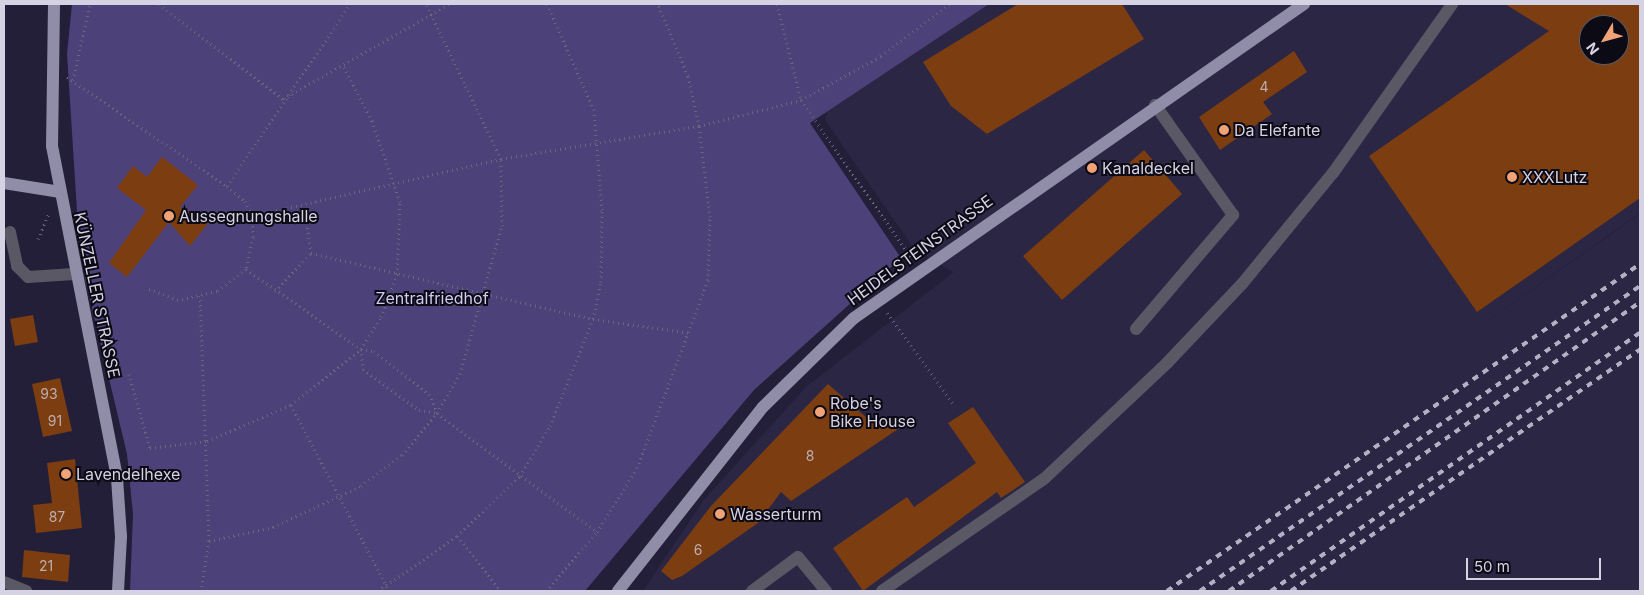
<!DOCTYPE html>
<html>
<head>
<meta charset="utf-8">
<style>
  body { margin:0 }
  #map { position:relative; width:1644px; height:595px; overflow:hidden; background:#231f38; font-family:Inter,sans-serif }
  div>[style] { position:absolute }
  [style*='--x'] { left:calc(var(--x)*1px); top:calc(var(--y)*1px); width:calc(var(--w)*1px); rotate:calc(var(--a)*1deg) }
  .built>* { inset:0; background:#2c2645 }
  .green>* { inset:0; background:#4c4179 }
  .building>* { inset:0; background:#7c3d11 }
  .path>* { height:3px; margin-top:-1.5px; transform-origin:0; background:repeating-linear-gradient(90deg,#6a677c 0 1px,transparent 0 5px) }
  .minor>* { height:12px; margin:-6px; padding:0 6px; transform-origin:6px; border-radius:6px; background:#5a5865 }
  .major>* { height:12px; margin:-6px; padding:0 6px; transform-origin:6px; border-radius:6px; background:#908da8 }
  .rail>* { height:4px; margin-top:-2px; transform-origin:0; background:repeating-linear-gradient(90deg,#b3b0c3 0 6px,transparent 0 12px) }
  .dots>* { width:14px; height:14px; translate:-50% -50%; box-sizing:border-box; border:2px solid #0c0a15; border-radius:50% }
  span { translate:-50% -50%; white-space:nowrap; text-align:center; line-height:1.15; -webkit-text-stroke:4px #0c0a15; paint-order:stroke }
  .number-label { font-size:14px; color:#beadae }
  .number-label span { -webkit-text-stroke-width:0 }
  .poi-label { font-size:16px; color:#d4d2e3 }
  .left { translate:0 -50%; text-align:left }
  .street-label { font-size:16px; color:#d4d2e3 }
  .park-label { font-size:16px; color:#cecaf0 }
  .frame { position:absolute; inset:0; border:5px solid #d4d2e3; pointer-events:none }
  .north { position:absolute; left:1579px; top:15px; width:50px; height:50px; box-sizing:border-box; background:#0c0a15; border:1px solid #5c5a67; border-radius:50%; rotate:233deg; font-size:14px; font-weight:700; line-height:20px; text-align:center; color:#d4d2e3 }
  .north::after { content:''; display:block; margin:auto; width:18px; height:22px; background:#efa376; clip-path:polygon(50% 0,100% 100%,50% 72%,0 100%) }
  .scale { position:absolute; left:1466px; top:558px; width:135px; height:22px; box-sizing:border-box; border:2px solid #d4d2e3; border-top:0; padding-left:6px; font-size:15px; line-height:18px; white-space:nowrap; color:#d4d2e3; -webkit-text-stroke:4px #0c0a15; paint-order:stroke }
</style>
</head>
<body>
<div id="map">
  <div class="built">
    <i style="clip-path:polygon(evenodd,989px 4px,1640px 4px,1640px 213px,1449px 348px,1640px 214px,1640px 591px,643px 591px,703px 501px,806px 387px,954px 272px,915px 250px,825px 120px,828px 111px,989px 4px,1589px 25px,1619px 25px,1619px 55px,1589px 55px,1589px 25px)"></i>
  </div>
  <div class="green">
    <i style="clip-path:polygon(72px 4px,989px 4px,810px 123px,901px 258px,754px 390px,585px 591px,130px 591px,133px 514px,127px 454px,85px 278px,77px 211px,67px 54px)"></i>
  </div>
  <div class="building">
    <i style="clip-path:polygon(1018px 4px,1122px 4px,1144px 39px,987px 134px,951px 106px,923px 62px)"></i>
    <i style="clip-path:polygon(evenodd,1505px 4px,1640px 4px,1640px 198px,1477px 312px,1369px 156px,1549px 31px,1505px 4px,1589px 25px,1619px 25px,1619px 55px,1589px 55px,1589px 25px)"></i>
    <i style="clip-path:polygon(1294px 51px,1307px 72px,1263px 102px,1272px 114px,1220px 150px,1199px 117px)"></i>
    <i style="clip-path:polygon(1144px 150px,1182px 194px,1062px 300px,1023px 256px)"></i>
    <i style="clip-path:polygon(162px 157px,198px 185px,180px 207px,209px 222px,190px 246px,169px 222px,127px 277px,109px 263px,146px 210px,117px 188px,133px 166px,147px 177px)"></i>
    <i style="clip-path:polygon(33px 315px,38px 342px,15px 346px,10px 319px)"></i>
    <i style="clip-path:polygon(60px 378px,72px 431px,43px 437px,32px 384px)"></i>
    <i style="clip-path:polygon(828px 384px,868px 419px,913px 419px,791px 501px,781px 492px,758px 523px,682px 576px,672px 580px,661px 571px,711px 506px)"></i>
    <i style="clip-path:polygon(973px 407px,1025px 482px,1001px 498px,997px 492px,863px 591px,833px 548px,907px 497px,914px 507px,976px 463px,948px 423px)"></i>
    <i style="clip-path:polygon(75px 459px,82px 528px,36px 533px,33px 505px,52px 503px,47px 463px)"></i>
    <i style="clip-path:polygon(24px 550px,70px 555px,68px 582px,22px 577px)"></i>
  </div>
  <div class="path">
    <i style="--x:159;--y:4;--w:156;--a:37.5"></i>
    <i style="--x:283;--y:99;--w:191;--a:-29.8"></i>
    <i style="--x:777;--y:4;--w:99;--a:76"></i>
    <i style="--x:801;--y:100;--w:192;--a:55"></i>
    <i style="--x:67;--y:77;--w:194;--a:34.3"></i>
    <i style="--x:227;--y:186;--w:23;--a:40"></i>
    <i style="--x:245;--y:201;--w:17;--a:65"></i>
    <i style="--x:252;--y:216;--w:21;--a:87"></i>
    <i style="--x:253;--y:237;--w:33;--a:102"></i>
    <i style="--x:246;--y:269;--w:36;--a:143"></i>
    <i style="--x:217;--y:291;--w:40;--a:167"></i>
    <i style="--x:178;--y:300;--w:31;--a:-159"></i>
    <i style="--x:73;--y:80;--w:78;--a:-77.4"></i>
    <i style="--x:227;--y:186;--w:220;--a:-55.9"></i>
    <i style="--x:252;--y:216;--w:255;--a:-12.9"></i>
    <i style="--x:501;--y:159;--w:201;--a:-9.5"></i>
    <i style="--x:699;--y:126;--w:105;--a:-14.3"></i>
    <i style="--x:801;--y:100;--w:91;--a:-28.8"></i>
    <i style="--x:881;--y:56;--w:86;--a:-37"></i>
    <i style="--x:38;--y:239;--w:28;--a:-67"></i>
    <i style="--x:311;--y:253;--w:290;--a:13.2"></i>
    <i style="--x:593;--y:319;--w:99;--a:8.1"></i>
    <i style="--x:246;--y:269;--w:140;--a:34.8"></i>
    <i style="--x:361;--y:349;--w:20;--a:84"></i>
    <i style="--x:363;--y:369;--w:69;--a:36.2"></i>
    <i style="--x:419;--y:410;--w:18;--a:9"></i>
    <i style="--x:437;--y:413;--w:199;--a:36.6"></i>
    <i style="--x:275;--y:291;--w:52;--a:-46.5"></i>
    <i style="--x:311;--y:253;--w:49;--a:-98.3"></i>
    <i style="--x:200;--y:295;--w:246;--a:87.9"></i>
    <i style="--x:209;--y:541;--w:51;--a:99.1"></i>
    <i style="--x:887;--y:313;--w:115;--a:53.8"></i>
    <i style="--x:361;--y:349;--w:13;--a:9"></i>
    <i style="--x:374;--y:351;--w:70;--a:38"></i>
    <i style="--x:429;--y:394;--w:20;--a:66"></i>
    <i style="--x:129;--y:374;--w:77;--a:74.2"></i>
    <i style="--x:150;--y:448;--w:57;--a:-7"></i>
    <i style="--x:207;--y:441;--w:91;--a:-23.2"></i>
    <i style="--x:291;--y:405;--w:90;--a:-38.7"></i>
    <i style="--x:361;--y:349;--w:38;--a:-58"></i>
    <i style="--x:381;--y:317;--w:46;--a:-69.6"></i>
    <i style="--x:397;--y:274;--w:72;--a:-87.6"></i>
    <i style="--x:400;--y:202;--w:86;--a:-109.1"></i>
    <i style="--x:372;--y:121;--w:63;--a:-117.4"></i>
    <i style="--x:291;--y:405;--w:210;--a:62.2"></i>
    <i style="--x:457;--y:536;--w:70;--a:51.3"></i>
    <i style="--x:209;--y:541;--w:66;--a:-12.3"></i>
    <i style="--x:273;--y:527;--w:97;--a:-25"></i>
    <i style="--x:361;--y:486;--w:51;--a:-37.1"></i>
    <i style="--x:402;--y:455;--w:55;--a:-50.2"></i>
    <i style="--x:437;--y:413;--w:45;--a:-59.5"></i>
    <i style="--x:460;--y:374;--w:154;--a:-74.2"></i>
    <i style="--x:502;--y:226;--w:67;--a:-90.9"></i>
    <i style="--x:501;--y:159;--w:172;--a:-115.8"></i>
    <i style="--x:378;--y:591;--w:96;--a:-34.8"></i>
    <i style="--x:457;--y:536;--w:87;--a:-43.6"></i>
    <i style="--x:520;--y:476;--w:58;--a:-59"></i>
    <i style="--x:550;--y:426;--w:115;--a:-68.1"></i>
    <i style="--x:593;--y:319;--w:38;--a:-78"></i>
    <i style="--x:601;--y:282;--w:72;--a:-89.2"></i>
    <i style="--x:602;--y:210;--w:100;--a:-94.6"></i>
    <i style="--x:594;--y:110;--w:116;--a:-113.9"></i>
    <i style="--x:546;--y:591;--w:78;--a:-49.2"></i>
    <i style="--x:597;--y:532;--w:75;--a:-58"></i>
    <i style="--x:637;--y:468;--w:201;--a:-69.3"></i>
    <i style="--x:708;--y:280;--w:63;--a:-88.2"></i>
    <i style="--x:710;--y:217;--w:92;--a:-96.9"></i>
    <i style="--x:699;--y:126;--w:51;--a:-102.4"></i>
    <i style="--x:688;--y:76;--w:78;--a:-112.6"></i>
  </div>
  <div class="minor">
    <i style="--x:10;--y:232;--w:35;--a:78"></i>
    <i style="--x:17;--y:266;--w:16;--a:45"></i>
    <i style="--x:28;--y:277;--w:46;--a:-3.7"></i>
    <i style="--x:1136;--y:329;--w:150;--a:-49.6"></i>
    <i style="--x:1233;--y:215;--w:135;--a:-125.3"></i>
    <i style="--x:4;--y:582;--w:24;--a:22"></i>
    <i style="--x:752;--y:591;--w:57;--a:-36.5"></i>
    <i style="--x:798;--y:557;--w:44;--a:50.5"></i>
    <i style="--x:882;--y:591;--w:198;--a:-34.7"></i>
    <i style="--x:1045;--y:478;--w:168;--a:-43.3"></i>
    <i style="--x:1167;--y:363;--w:109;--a:-46.5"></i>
    <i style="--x:1242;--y:284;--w:144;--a:-50.7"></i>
    <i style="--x:1333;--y:173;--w:207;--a:-54.8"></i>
  </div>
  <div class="major">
    <i style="--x:54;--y:4;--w:142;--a:90.8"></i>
    <i style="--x:52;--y:146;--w:338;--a:78.9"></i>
    <i style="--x:117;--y:478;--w:59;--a:86.1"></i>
    <i style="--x:121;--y:537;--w:54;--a:93.2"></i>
    <i style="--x:4;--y:183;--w:57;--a:9.1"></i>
    <i style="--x:618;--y:591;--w:234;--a:-51.8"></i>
    <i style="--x:763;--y:407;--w:127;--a:-44.4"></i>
    <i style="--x:854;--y:318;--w:549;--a:-34.91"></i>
  </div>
  <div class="rail">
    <i style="--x:1167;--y:591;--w:575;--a:-34.66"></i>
    <i style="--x:1200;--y:591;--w:535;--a:-34.73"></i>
    <i style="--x:1229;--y:591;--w:502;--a:-35.11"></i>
    <i style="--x:1271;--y:591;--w:450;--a:-35"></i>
    <i style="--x:1291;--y:591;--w:425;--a:-34.7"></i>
  </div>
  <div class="dots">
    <i style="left:1224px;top:130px;background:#efa376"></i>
    <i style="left:1092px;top:168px;background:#efa376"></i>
    <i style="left:1512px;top:177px;background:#efa376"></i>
    <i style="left:169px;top:216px;background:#efa376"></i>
    <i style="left:820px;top:412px;background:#efa376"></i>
    <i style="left:66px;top:474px;background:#efa376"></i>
    <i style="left:720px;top:514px;background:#efa376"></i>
  </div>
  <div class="number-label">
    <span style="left:1264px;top:87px">4</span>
    <span style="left:49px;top:394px">93</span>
    <span style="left:55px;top:421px">91</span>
    <span style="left:810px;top:456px">8</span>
    <span style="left:57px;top:517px">87</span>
    <span style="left:698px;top:550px">6</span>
    <span style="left:46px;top:566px">21</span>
  </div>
  <div class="poi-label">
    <span class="left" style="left:1234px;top:130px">Da Elefante</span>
    <span class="left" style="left:1102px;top:168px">Kanaldeckel</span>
    <span class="left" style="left:1522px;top:177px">XXXLutz</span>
    <span class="left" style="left:179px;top:216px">Aussegnungshalle</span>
    <span class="left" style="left:830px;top:412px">Robe's<br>Bike House</span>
    <span class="left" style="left:76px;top:474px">Lavendelhexe</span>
    <span class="left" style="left:730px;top:514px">Wasserturm</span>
  </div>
  <div class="street-label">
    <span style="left:920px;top:250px;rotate:-36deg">HEIDELSTEINSTRASSE</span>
    <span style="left:97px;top:295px;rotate:78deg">KÜNZELLER STRASSE</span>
  </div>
  <div class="park-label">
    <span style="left:432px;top:298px">Zentralfriedhof</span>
  </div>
  <div class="frame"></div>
  <div class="north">N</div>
  <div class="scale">50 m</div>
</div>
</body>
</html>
